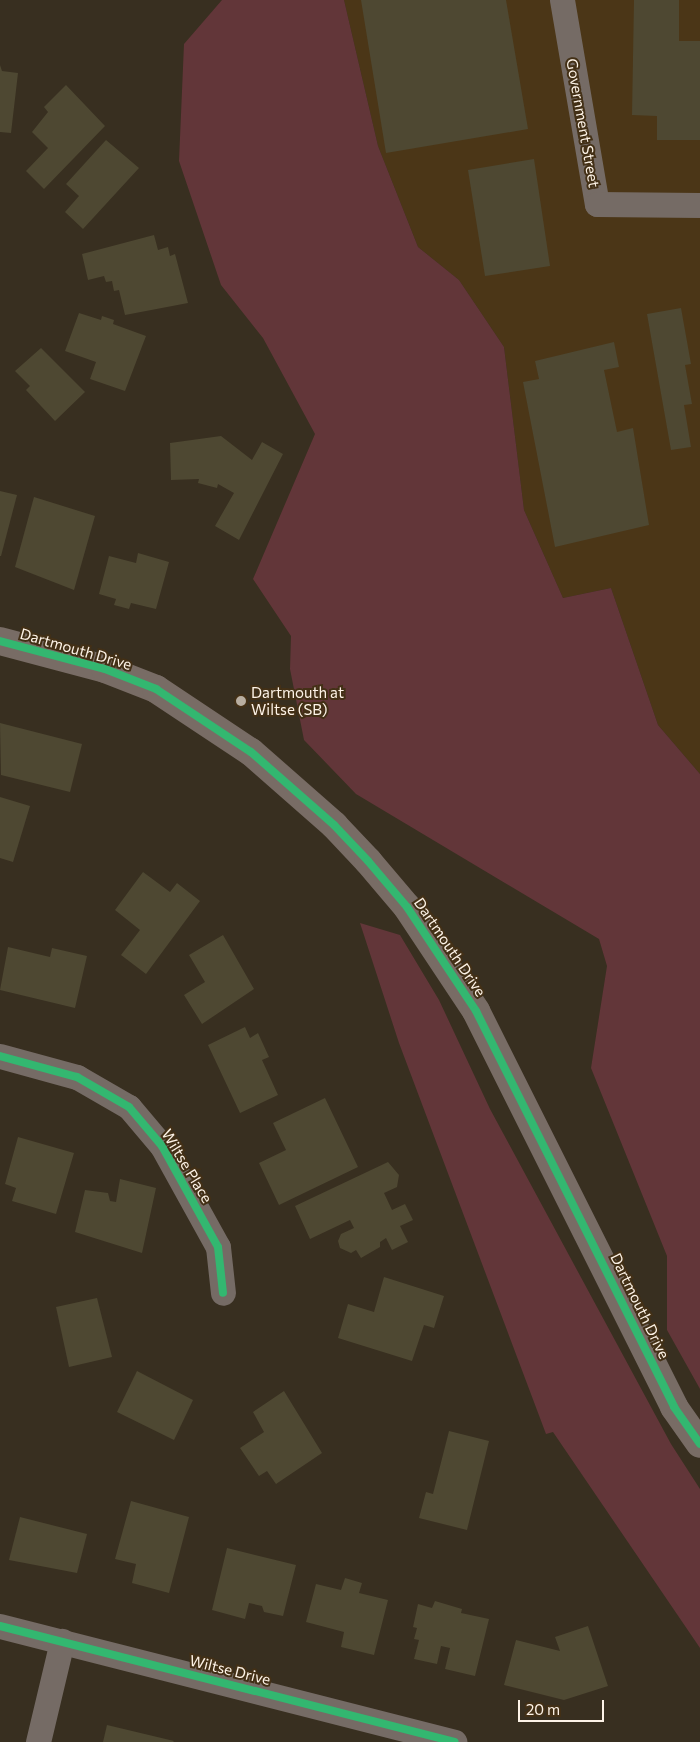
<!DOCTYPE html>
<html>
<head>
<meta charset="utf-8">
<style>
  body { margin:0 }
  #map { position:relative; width:700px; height:1742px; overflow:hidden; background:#382f20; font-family:Commissioner,sans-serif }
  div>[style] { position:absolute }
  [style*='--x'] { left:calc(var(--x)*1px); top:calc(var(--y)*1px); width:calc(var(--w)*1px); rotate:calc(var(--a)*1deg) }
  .built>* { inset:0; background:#4b3617 }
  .green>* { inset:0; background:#623639 }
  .building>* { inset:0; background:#4e4832 }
  .street>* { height:25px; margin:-12.5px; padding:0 12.5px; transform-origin:12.5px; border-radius:12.5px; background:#756b65 }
  .secondary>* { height:28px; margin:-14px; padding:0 14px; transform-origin:14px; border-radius:14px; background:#786c65 }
  .cycleway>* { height:8px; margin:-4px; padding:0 4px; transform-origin:4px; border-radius:4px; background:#33b770 }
  .dots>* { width:14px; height:14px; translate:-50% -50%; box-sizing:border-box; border:2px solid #433016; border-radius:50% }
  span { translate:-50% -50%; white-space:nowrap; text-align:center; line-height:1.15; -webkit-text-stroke:4px #433016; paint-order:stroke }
  .street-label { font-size:15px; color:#fdf3e7 }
  .poi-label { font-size:15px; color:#fdf3e7 }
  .left { translate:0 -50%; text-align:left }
  .scale { position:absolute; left:518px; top:1700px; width:86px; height:22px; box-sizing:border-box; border:2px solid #fdf3e7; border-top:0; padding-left:6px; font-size:15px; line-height:18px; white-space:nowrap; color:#fdf3e7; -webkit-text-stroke:4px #433016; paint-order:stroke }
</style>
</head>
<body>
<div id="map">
  <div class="built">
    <i style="clip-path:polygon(344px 0,700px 0,700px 774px,658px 725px,611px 588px,563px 598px,524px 510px,504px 347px,459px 280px,418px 247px,378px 146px)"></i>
  </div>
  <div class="green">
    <i style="clip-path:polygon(222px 0,344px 0,378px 146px,418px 247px,459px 280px,504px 347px,524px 510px,563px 598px,611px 588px,658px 725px,700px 774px,700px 1389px,667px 1330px,667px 1256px,591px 1068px,607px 966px,599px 939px,356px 794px,304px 740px,290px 669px,291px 636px,253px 579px,315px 434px,263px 338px,221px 285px,179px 161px,184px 44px)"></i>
    <i style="clip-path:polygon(360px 923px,400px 935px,439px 1000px,490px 1109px,671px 1444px,700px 1489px,700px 1648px,553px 1432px,546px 1434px,399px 1043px)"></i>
  </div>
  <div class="building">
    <i style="clip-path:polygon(361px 0,506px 0,528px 129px,386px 153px)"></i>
    <i style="clip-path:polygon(634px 0,679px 0,679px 41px,700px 41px,700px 140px,657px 140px,657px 116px,632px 115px)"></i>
    <i style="clip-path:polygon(0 65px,2px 71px,18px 73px,11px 133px,0 132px)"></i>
    <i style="clip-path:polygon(66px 85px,105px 126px,44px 189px,26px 171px,48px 148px,32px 132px,48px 112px,44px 107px)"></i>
    <i style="clip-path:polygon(106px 140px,139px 168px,83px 229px,65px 212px,79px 196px,66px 184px)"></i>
    <i style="clip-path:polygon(534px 159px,550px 266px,485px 276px,468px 170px)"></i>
    <i style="clip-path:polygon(154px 235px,158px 250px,168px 247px,170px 256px,175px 254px,188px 303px,125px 315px,119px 290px,114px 291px,112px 281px,106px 282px,104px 276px,88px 280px,82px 254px)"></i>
    <i style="clip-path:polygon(681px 308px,691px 364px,685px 365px,692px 404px,684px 405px,691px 447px,671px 450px,647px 314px)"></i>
    <i style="clip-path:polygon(79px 313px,101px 320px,102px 316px,114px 320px,113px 324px,146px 336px,125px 391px,90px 379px,96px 362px,65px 351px)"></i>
    <i style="clip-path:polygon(614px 342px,619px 367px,604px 370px,617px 432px,633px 428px,649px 525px,555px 547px,523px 382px,539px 379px,535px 361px)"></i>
    <i style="clip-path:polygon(41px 348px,85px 392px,55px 421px,26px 390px,30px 386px,15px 371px)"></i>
    <i style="clip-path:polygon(221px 436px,252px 460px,262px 442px,283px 454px,239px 540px,215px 526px,234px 493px,218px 484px,217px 488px,198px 483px,199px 479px,171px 480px,170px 443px)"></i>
    <i style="clip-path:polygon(0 491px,17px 495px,1px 556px,0 556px)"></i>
    <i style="clip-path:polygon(34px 497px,95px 516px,74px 590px,15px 567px)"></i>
    <i style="clip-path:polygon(138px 553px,169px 562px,156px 609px,131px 603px,129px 609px,114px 605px,116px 599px,99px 594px,109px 556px,136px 563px)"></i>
    <i style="clip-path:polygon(0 723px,82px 744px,70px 792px,1px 775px)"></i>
    <i style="clip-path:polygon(0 797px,30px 806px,13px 862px,0 858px)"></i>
    <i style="clip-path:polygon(143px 872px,170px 892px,177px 883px,200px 901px,146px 974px,121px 955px,140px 930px,115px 910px)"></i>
    <i style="clip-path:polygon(223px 935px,254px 989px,202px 1024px,184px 995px,205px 982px,189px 955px)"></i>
    <i style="clip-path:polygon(8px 947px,50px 957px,52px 948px,87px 956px,75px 1008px,0 990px)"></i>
    <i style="clip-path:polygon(245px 1027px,250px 1038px,258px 1033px,269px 1057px,262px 1060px,278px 1095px,240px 1113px,208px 1045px)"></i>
    <i style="clip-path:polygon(325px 1098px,358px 1167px,279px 1205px,259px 1163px,286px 1150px,273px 1123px)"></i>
    <i style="clip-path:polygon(18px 1137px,74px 1153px,56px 1214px,12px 1201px,16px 1188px,5px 1184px)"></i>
    <i style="clip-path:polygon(388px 1162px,399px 1175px,397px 1187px,384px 1193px,392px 1210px,405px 1204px,413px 1220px,400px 1226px,408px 1242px,392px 1250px,386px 1238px,380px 1242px,380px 1247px,361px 1258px,356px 1250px,351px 1253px,340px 1248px,338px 1241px,341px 1234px,354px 1228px,350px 1220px,310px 1239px,295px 1206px)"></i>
    <i style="clip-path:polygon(120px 1179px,156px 1188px,142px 1253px,75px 1232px,85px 1190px,108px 1193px,110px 1201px,116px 1202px)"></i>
    <i style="clip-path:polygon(384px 1277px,444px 1296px,434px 1328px,424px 1325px,412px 1361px,338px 1338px,348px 1304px,374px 1312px)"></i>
    <i style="clip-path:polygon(97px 1298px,112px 1357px,69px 1367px,56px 1307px)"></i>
    <i style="clip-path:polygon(137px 1371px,193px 1400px,174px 1440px,117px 1412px)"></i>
    <i style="clip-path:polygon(284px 1391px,322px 1453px,276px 1484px,267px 1471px,259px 1476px,240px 1448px,264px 1432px,253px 1412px)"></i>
    <i style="clip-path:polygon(449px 1431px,489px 1441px,467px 1530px,419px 1518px,426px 1492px,433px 1494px)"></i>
    <i style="clip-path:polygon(131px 1501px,189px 1517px,169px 1593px,132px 1583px,136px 1564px,115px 1559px)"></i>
    <i style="clip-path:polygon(20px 1517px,87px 1534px,77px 1573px,9px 1560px)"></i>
    <i style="clip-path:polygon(227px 1548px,296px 1565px,283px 1616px,264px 1612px,262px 1606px,249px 1603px,245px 1619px,212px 1610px)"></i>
    <i style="clip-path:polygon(345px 1578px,362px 1583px,359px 1593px,388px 1600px,374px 1655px,341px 1647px,344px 1632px,306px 1622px,316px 1584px,341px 1590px)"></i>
    <i style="clip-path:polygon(435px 1601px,462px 1609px,461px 1613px,489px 1619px,475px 1676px,445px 1669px,450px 1648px,441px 1646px,437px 1664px,414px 1659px,419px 1640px,414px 1639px,417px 1628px,413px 1627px,418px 1604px,432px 1608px)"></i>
    <i style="clip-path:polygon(588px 1626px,608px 1686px,564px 1700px,504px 1685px,516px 1640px,560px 1651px,555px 1637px)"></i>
    <i style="clip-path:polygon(107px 1725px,174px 1741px,173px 1742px,103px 1742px)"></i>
  </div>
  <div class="street">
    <i style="--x:562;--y:0;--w:207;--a:80.3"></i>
    <i style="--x:597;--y:204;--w:103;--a:0.6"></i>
    <i style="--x:0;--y:1056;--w:80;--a:15.3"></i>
    <i style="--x:77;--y:1077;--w:60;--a:30"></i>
    <i style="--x:129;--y:1107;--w:51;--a:49.8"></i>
    <i style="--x:162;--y:1146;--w:115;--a:61"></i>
    <i style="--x:218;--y:1247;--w:46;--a:83.8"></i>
    <i style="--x:0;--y:1626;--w:469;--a:14.3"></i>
    <i style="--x:38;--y:1742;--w:104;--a:-76.6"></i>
  </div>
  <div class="secondary">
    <i style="--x:0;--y:641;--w:109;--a:14.9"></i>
    <i style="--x:105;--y:669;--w:55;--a:21.4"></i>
    <i style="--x:156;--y:689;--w:114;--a:33.6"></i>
    <i style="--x:251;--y:752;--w:111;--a:41.3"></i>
    <i style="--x:334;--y:825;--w:50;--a:46.6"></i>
    <i style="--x:368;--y:861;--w:60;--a:49.7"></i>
    <i style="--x:407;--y:907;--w:125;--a:56.4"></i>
    <i style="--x:476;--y:1011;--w:443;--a:63.4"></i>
    <i style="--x:674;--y:1407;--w:45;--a:54.9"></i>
  </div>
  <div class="cycleway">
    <i style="--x:0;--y:641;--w:109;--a:14.9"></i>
    <i style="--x:105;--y:669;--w:55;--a:21.4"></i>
    <i style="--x:156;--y:689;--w:114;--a:33.6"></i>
    <i style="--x:251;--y:752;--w:111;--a:41.3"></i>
    <i style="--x:334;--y:825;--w:50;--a:46.6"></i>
    <i style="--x:368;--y:861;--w:60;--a:49.7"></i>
    <i style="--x:407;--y:907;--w:125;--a:56.4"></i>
    <i style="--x:476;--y:1011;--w:443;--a:63.4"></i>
    <i style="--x:674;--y:1407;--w:45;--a:54.9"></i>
    <i style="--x:0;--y:1056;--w:80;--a:15.3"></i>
    <i style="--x:77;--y:1077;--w:60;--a:30"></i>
    <i style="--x:129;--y:1107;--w:51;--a:49.8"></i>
    <i style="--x:162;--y:1146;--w:115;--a:61"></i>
    <i style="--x:218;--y:1247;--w:46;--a:83.8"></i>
    <i style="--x:0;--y:1626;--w:469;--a:14.3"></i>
  </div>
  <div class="dots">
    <i style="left:241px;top:701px;background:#b8aea1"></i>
  </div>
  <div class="street-label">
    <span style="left:583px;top:123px;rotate:80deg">Government Street</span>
    <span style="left:76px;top:649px;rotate:16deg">Dartmouth Drive</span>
    <span style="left:450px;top:947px;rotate:56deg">Dartmouth Drive</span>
    <span style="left:187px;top:1166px;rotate:59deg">Wiltse Place</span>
    <span style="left:640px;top:1306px;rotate:64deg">Dartmouth Drive</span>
    <span style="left:230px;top:1670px;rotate:14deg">Wiltse Drive</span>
  </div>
  <div class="poi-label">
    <span class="left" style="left:251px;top:701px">Dartmouth at<br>Wiltse (SB)</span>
  </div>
  <div class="scale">20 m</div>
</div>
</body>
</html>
